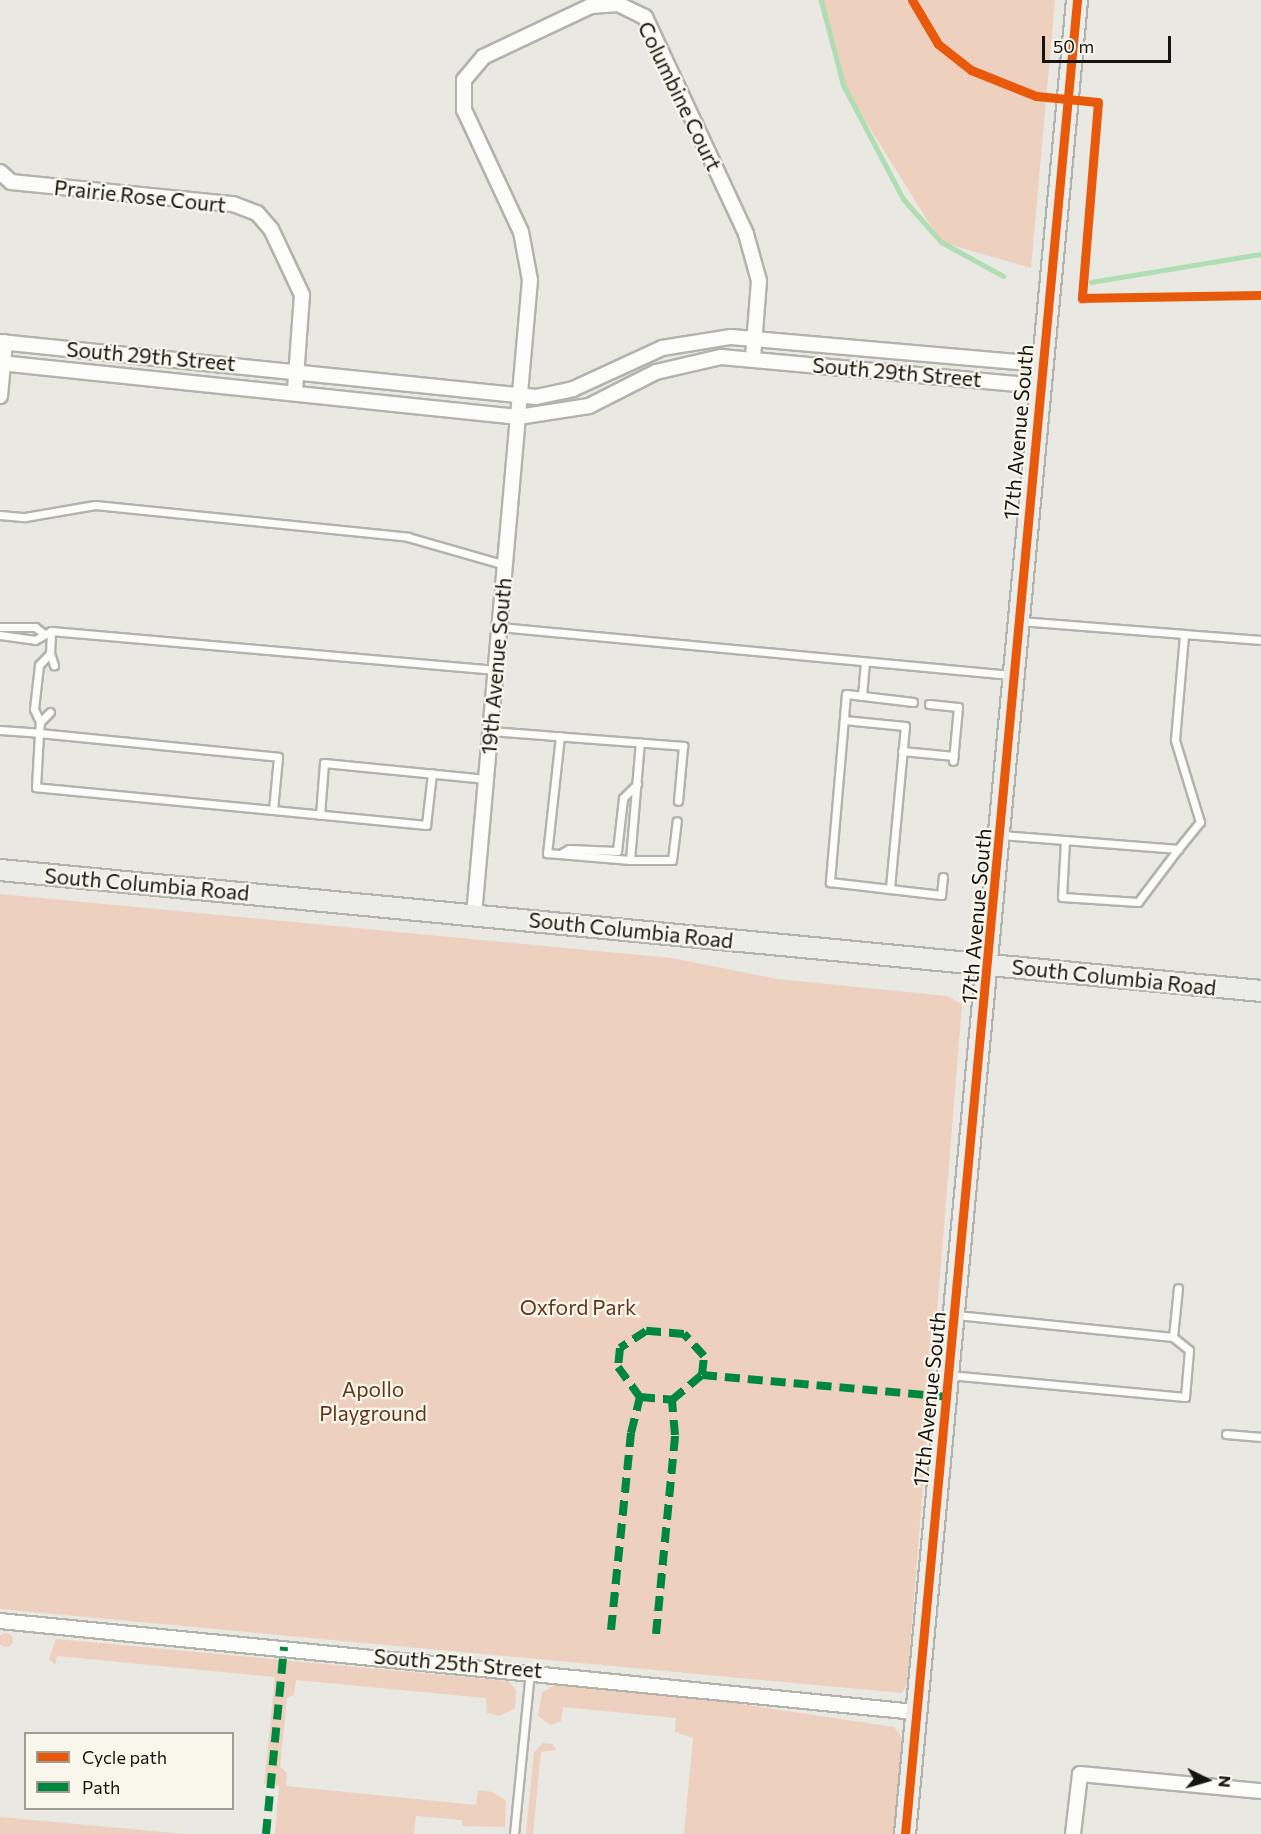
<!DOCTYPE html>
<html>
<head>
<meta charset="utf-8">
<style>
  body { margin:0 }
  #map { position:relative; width:1261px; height:1834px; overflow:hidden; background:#e9e8e2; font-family:Commissioner,sans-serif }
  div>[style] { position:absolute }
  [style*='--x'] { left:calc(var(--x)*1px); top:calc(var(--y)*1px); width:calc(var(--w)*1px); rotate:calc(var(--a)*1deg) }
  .green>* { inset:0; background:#eed0be }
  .round { border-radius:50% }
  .stream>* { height:5px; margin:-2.5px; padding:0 2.5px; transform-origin:2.5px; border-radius:2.5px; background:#b0deb3 }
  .roads { filter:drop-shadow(2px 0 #b3b3ae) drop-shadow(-2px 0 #b3b3ae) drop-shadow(0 2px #b3b3ae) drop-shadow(0 -2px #b3b3ae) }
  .lane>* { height:7px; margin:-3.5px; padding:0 3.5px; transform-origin:3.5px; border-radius:3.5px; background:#fcfcfb }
  .street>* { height:14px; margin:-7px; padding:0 7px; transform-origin:7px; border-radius:7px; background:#fcfcfb }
  .secondary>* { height:20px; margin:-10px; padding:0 10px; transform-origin:10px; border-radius:10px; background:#ecede8 }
  .quiet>* { height:8px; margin-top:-4px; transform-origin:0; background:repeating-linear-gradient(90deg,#00873e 0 15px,transparent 0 23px) }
  .cycleway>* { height:9px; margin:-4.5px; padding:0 4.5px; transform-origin:4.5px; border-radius:4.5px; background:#e8590c }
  span { translate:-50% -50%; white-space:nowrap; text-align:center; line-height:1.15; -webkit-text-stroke:4.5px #f9f7ec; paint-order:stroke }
  .street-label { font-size:21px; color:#151411 }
  .park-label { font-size:21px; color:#643318 }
  .legend { position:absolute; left:24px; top:1732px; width:210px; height:78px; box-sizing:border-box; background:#f9f7ec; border:2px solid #9e9c94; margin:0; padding:8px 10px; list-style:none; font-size:18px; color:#151411 }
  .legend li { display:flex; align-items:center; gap:12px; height:30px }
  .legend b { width:30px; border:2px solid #9e9c94 }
  .north { position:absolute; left:1177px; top:1750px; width:60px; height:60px; -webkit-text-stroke:4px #f9f7ec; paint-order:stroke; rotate:95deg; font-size:16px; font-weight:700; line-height:24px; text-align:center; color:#151411 }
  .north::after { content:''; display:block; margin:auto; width:21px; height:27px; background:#151411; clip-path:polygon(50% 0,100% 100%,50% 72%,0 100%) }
  .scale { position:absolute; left:1042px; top:36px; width:129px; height:27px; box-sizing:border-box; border:3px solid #151411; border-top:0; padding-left:8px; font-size:18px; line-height:21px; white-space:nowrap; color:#151411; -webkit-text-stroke:4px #f9f7ec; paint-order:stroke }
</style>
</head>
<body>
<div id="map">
  <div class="green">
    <i style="clip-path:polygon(818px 0,1055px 0,1031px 268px,941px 242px,843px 85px)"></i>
    <i style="clip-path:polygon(0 894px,671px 958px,777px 979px,947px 996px,962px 1004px,907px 1684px,902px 1693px,0 1609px)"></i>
    <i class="round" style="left:-1px;top:1633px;width:14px;height:14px"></i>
    <i style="clip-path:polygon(56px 1639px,508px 1681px,516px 1690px,515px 1708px,500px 1716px,487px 1713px,486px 1698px,296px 1680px,294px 1695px,287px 1698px,280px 1767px,287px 1773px,286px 1786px,476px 1805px,478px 1790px,492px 1792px,506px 1801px,505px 1827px,462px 1826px,462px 1820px,416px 1816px,414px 1834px,275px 1834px,279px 1786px,264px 1784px,275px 1677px,57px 1656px,55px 1665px,49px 1659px)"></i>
    <i style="clip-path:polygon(554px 1685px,700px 1698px,894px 1727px,903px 1739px,894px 1834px,684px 1834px,693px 1738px,675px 1732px,676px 1718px,563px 1707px,561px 1721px,551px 1725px,538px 1716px,542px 1693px)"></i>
    <i style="clip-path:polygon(543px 1743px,553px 1744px,556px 1750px,541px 1752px,533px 1834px,526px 1834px,534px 1752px)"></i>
    <i style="clip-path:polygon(0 1817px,185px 1834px,0 1834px)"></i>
  </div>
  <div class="stream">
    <i style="--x:821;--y:0;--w:88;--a:75.5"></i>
    <i style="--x:843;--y:85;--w:129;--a:62.2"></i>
    <i style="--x:903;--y:199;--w:57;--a:48.5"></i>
    <i style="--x:941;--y:242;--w:71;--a:28.7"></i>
    <i style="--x:1091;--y:282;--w:172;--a:-9.4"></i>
  </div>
  <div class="roads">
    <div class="lane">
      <i style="--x:0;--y:515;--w:25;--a:5"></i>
      <i style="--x:25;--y:517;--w:71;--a:-9.7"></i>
      <i style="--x:95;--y:505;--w:315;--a:5.8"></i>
      <i style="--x:408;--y:537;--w:101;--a:16.1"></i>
      <i style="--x:1020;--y:621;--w:165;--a:4.5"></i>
      <i style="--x:0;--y:627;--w:35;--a:0"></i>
      <i style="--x:35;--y:627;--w:10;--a:37"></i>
      <i style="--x:500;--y:627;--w:513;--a:5.37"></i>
      <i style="--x:0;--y:635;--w:35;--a:8"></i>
      <i style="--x:35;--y:640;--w:18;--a:-29"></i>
      <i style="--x:51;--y:631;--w:447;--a:5"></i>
      <i style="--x:50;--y:653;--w:13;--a:72"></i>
      <i style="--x:862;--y:696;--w:32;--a:-85"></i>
      <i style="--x:913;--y:702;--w:67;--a:-173.2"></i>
      <i style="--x:846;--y:694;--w:189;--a:94.9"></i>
      <i style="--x:830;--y:882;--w:112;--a:6.7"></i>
      <i style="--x:941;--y:895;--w:18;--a:-84"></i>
      <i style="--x:929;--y:704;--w:29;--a:6"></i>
      <i style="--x:958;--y:707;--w:54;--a:95.3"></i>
      <i style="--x:844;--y:720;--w:61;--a:5.6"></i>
      <i style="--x:905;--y:726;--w:164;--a:95.3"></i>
      <i style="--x:40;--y:722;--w:14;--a:-45"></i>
      <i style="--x:0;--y:730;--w:39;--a:4"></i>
      <i style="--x:39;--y:733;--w:240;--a:5.7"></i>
      <i style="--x:278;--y:757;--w:53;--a:95.4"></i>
      <i style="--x:273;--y:810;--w:238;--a:-174.5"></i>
      <i style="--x:36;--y:787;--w:54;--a:-86.8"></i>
      <i style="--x:39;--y:733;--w:11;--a:-85"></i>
      <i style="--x:40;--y:722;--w:14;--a:-115"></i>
      <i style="--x:34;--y:709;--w:44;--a:-83.5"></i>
      <i style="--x:39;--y:665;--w:16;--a:-47"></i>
      <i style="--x:50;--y:653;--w:22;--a:-87"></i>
      <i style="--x:490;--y:731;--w:194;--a:4.4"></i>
      <i style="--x:683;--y:746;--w:55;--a:95.2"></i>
      <i style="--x:560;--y:736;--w:118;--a:96.3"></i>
      <i style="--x:547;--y:853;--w:83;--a:4.8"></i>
      <i style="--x:630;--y:860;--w:118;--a:-85.2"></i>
      <i style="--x:902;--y:751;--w:52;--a:5.5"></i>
      <i style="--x:273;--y:810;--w:154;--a:5.6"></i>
      <i style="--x:426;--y:825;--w:52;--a:-83.4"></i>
      <i style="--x:320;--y:815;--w:52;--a:-85.6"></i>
      <i style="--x:324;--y:763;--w:163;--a:5.6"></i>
      <i style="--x:1001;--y:835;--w:178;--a:4.5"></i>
      <i style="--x:1178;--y:849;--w:66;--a:127"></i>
      <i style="--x:1138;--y:902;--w:76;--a:-176.2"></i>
      <i style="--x:1062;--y:897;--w:57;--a:-87"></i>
      <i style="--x:1178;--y:849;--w:35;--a:-51"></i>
      <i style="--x:1200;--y:822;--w:86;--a:-107"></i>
      <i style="--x:1175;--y:740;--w:106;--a:-85.1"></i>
      <i style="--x:1184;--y:634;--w:77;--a:4.5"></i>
      <i style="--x:560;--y:854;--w:10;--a:-29"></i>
      <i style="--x:569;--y:849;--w:48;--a:2.4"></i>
      <i style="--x:617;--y:851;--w:53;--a:-83.5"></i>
      <i style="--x:623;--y:798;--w:20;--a:-45"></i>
      <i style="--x:630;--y:860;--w:42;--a:0"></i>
      <i style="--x:672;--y:860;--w:39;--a:-83"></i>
      <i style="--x:1173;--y:1337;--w:49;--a:-84.2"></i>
      <i style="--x:949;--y:1375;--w:237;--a:5.3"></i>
      <i style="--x:1185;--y:1397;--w:47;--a:-85.1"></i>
      <i style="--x:1189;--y:1350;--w:21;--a:-141"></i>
      <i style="--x:1173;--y:1337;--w:218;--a:-174.2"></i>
      <i style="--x:1226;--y:1434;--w:35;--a:5"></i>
      <i style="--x:514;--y:1834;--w:163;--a:-84.4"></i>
    </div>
    <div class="street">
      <i style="--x:0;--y:172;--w:15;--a:42"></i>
      <i style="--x:11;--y:182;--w:223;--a:5.7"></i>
      <i style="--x:233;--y:204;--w:26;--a:21"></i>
      <i style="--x:257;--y:213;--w:21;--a:49"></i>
      <i style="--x:271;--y:229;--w:73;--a:64.8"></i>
      <i style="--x:302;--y:295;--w:96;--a:94.2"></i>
      <i style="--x:0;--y:342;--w:539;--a:5.86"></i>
      <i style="--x:536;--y:397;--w:38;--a:-12"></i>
      <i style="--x:573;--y:389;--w:98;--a:-24.7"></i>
      <i style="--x:662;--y:348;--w:70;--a:-9.1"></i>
      <i style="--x:731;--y:337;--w:312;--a:5"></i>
      <i style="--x:0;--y:363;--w:521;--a:5.95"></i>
      <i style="--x:518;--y:417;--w:72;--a:-8.8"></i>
      <i style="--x:589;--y:406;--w:75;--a:-26.9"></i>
      <i style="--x:656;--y:372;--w:67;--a:-13"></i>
      <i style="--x:721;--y:357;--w:320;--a:5.2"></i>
      <i style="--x:0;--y:396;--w:54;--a:-84.7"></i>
      <i style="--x:474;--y:915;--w:637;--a:-84.96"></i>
      <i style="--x:530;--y:280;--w:49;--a:-100.6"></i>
      <i style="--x:521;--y:232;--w:135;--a:-115"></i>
      <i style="--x:464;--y:110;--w:30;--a:-90"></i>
      <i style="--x:464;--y:80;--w:30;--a:-50"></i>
      <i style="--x:483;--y:57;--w:119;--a:-25.3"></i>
      <i style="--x:591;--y:6;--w:27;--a:-4"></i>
      <i style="--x:618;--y:4;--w:30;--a:26"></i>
      <i style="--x:645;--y:17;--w:239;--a:65"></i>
      <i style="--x:746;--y:234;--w:49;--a:74.5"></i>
      <i style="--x:759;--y:281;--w:77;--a:94.5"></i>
      <i style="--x:0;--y:1621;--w:920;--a:5.68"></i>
      <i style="--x:1073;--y:1834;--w:60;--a:-83.3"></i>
      <i style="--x:1080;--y:1774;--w:182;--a:5.4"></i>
    </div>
    <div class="secondary">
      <i style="--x:0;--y:870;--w:1267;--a:5.48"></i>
      <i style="--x:905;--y:1834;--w:1842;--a:-84.64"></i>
    </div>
  </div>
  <div class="quiet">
    <i style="--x:702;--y:1375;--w:19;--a:-84"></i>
    <i style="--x:704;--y:1356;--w:30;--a:-132"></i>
    <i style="--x:684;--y:1334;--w:38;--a:-175"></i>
    <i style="--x:646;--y:1331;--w:31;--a:147"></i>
    <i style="--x:620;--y:1348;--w:19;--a:96"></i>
    <i style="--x:618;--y:1367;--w:37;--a:54"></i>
    <i style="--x:640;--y:1397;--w:32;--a:5"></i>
    <i style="--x:672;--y:1400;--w:39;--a:-40"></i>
    <i style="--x:702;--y:1375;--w:246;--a:5.1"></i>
    <i style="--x:611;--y:1630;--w:198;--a:-84.2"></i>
    <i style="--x:631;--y:1433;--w:37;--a:-76"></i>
    <i style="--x:656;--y:1634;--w:200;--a:-84.5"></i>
    <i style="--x:675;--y:1435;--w:35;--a:-95"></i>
    <i style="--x:266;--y:1834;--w:188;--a:-84.5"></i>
  </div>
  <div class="cycleway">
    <i style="--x:912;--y:0;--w:51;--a:59.4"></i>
    <i style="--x:938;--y:44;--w:42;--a:38.2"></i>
    <i style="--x:971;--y:70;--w:70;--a:21.8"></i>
    <i style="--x:1036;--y:96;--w:62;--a:5.5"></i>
    <i style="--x:1098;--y:102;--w:197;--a:94.7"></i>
    <i style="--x:1082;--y:298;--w:179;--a:-1"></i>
    <i style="--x:905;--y:1834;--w:1842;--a:-84.64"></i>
  </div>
  <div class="street-label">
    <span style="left:680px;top:96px;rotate:64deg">Columbine Court</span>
    <span style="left:140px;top:196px;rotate:6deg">Prairie Rose Court</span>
    <span style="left:151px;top:356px;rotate:5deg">South 29th Street</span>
    <span style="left:897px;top:372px;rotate:5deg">South 29th Street</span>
    <span style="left:1018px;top:432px;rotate:-85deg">17th Avenue South</span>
    <span style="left:496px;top:666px;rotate:-85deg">19th Avenue South</span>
    <span style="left:147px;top:884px;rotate:5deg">South Columbia Road</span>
    <span style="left:976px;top:916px;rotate:-85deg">17th Avenue South</span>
    <span style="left:631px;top:930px;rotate:6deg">South Columbia Road</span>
    <span style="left:1114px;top:977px;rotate:6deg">South Columbia Road</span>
    <span style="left:929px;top:1399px;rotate:-84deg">17th Avenue South</span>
    <span style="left:458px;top:1663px;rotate:5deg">South 25th Street</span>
  </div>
  <div class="park-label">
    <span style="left:578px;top:1307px">Oxford Park</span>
    <span style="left:373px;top:1401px">Apollo<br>Playground</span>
  </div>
  <ul class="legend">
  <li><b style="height:8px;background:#e8590c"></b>Cycle path</li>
  <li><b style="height:8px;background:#00873e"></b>Path</li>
  </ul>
  <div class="north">N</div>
  <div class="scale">50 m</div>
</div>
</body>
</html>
